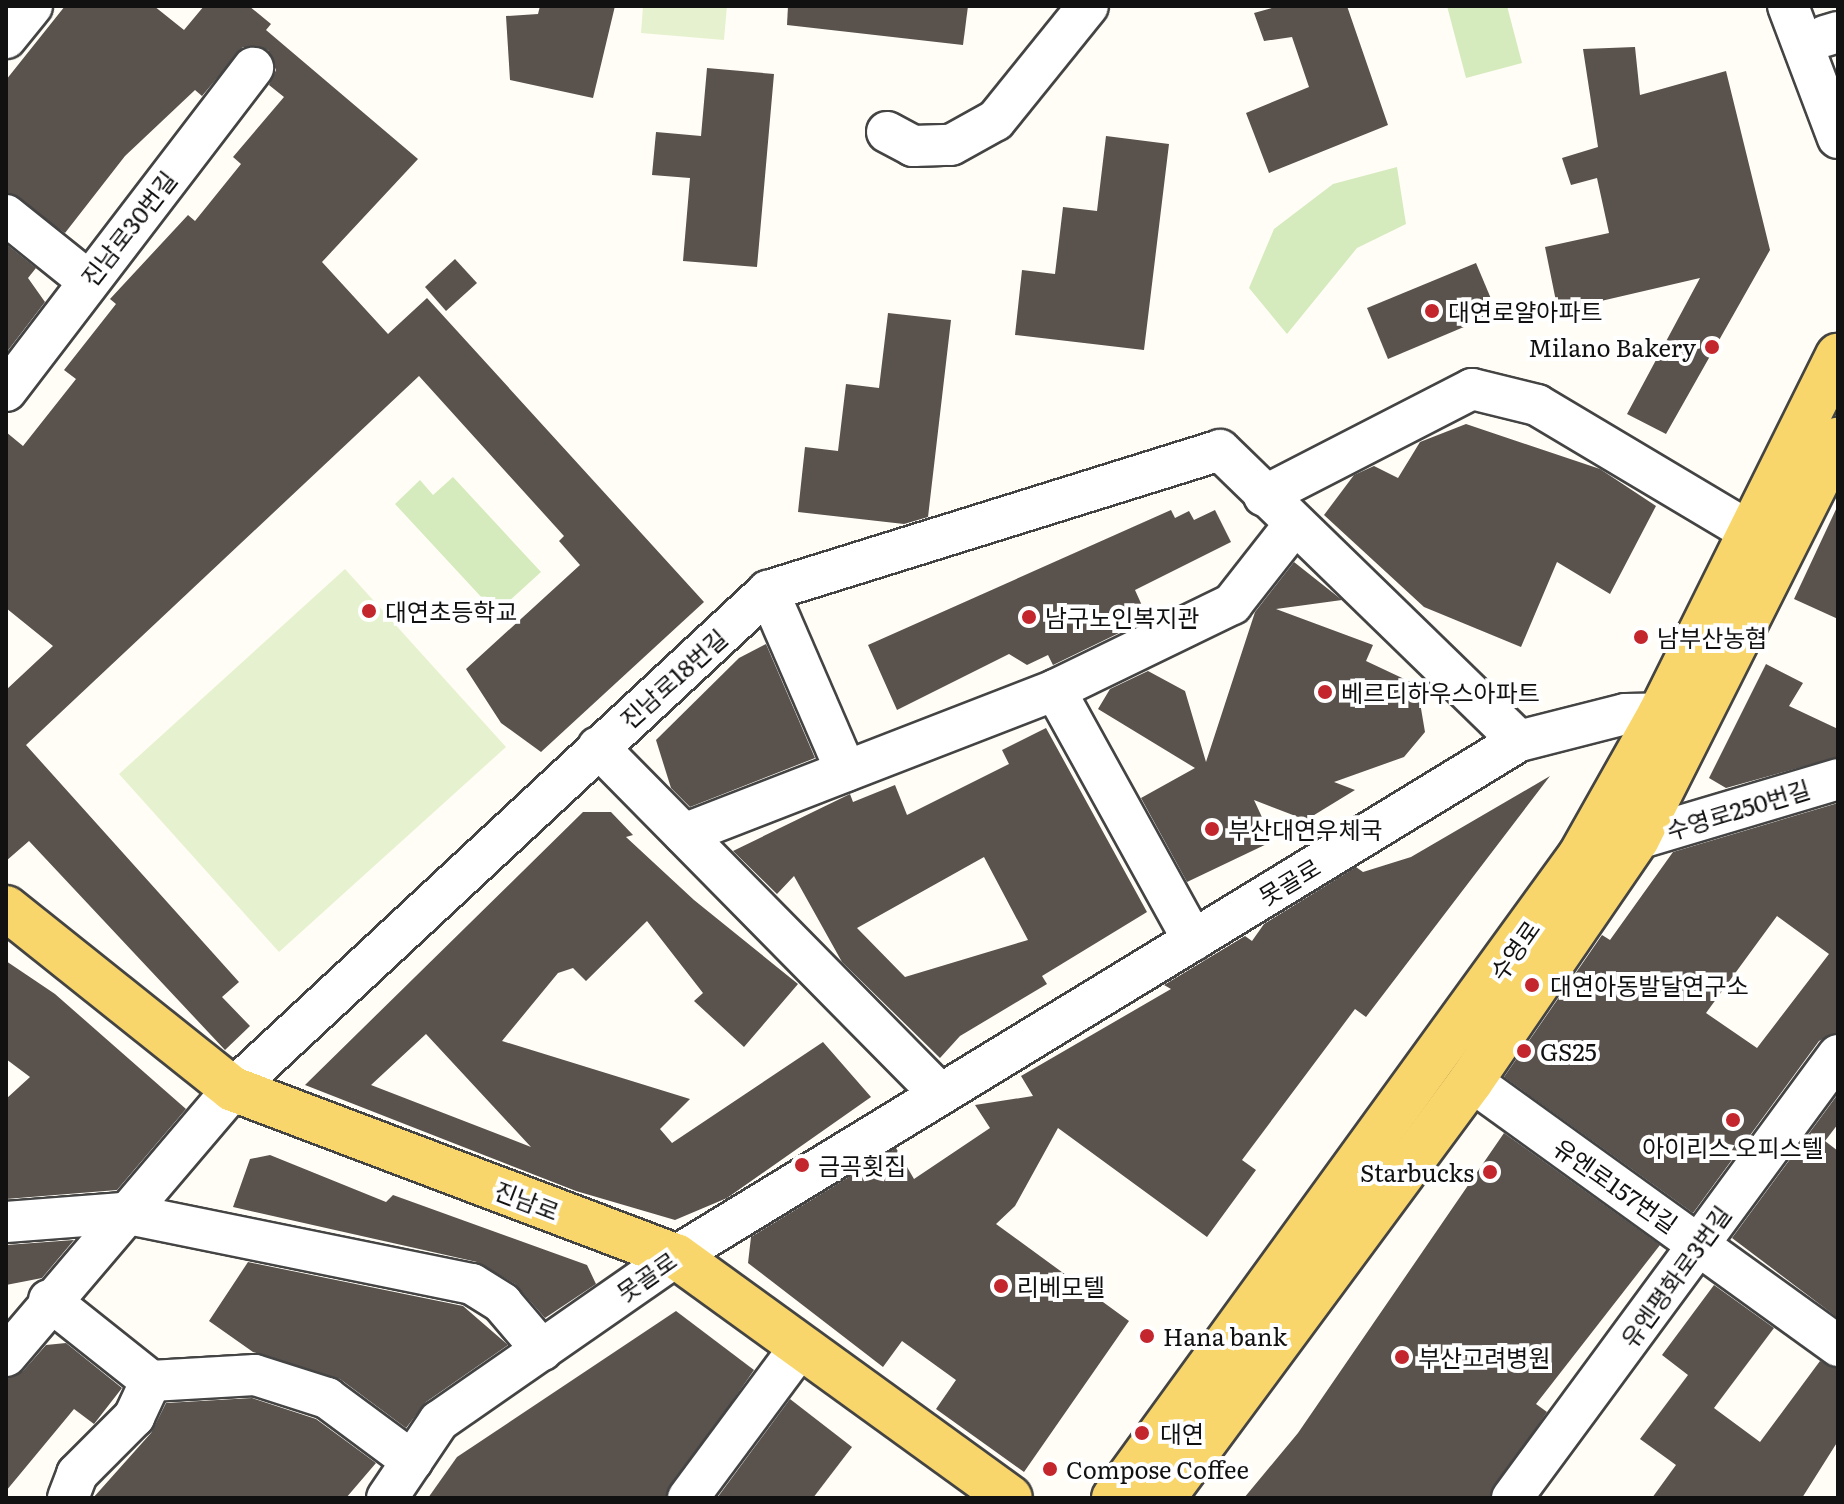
<!DOCTYPE html>
<html>
<head>
<meta charset="utf-8">
<style>
  body { margin:0 }
  #map { position:relative; width:1844px; height:1504px; overflow:hidden; background:#fffdf5; font-family:Literata,"Noto Sans KR",serif }
  div>[style] { position:absolute }
  [style*='--x'] { left:calc(var(--x)*1px); top:calc(var(--y)*1px); width:calc(var(--w)*1px); rotate:calc(var(--a)*1deg) }
  .green>* { inset:0; background:#d5ebbd }
  .pitch>* { inset:0; background:#e6f2cf }
  .building>* { inset:0; background:#5a524d }
  .roads { filter:drop-shadow(2px 0 #444) drop-shadow(-2px 0 #444) drop-shadow(0 2px #444) drop-shadow(0 -2px #444) }
  .minor>* { height:40px; margin:-20px; padding:0 20px; transform-origin:20px; border-radius:20px; background:#fff }
  .major>* { height:44px; margin:-22px; padding:0 22px; transform-origin:22px; border-radius:22px; background:#f9d66b }
  .dots>* { width:22px; height:22px; translate:-50% -50%; box-sizing:border-box; border:4px solid #fff; border-radius:50% }
  span { translate:-50% -50%; white-space:nowrap; text-align:center; line-height:1.15; -webkit-text-stroke:8px #fff; paint-order:stroke }
  .street-label { font-size:24px; color:#111 }
  .poi-label { font-size:24px; color:#111 }
  .left { translate:0 -50%; text-align:left }
  .right { translate:-100% -50%; text-align:right }
  .frame { position:absolute; inset:0; border:8px solid #111; pointer-events:none }
</style>
</head>
<body>
<div id="map">
  <div class="green">
    <i style="clip-path:polygon(1447px 6px,1507px 6px,1522px 63px,1466px 78px)"></i>
    <i style="clip-path:polygon(1397px 167px,1406px 224px,1357px 248px,1287px 334px,1249px 288px,1274px 229px,1333px 184px)"></i>
    <i style="clip-path:polygon(453px 477px,541px 572px,496px 613px,395px 504px,420px 480px,433px 495px)"></i>
  </div>
  <div class="pitch">
    <i style="clip-path:polygon(643px 6px,727px 6px,724px 40px,641px 33px)"></i>
    <i style="clip-path:polygon(345px 569px,506px 747px,279px 952px,119px 774px)"></i>
  </div>
  <div class="building">
    <i style="clip-path:polygon(65px 6px,154px 6px,184px 30px,204px 6px,249px 6px,271px 24px,266px 30px,418px 159px,322px 262px,388px 334px,427px 298px,704px 602px,541px 752px,501px 723px,466px 669px,580px 565px,559px 541px,564px 536px,419px 376px,26px 745px,239px 982px,222px 997px,250px 1026px,225px 1050px,29px 841px,6px 861px,6px 690px,53px 646px,6px 608px,6px 432px,23px 446px,76px 379px,64px 370px,116px 304px,110px 299px,188px 215px,195px 221px,241px 164px,233px 157px,284px 97px,269px 85px,276px 70px,268px 50px,243px 47px,202px 96px,195px 90px,125px 156px,65px 233px,6px 193px,6px 80px)"></i>
    <i style="clip-path:polygon(540px 6px,615px 6px,593px 98px,510px 80px,506px 16px,538px 14px)"></i>
    <i style="clip-path:polygon(788px 6px,968px 6px,963px 45px,787px 25px)"></i>
    <i style="clip-path:polygon(1279px 6px,1347px 6px,1388px 125px,1269px 173px,1246px 113px,1309px 87px,1292px 37px,1264px 41px,1254px 13px)"></i>
    <i style="clip-path:polygon(1635px 47px,1640px 95px,1726px 71px,1770px 250px,1666px 434px,1627px 414px,1700px 278px,1558px 311px,1545px 247px,1609px 233px,1597px 178px,1571px 185px,1562px 158px,1598px 147px,1583px 49px)"></i>
    <i style="clip-path:polygon(707px 68px,774px 74px,757px 267px,683px 261px,690px 178px,652px 175px,656px 132px,701px 136px)"></i>
    <i style="clip-path:polygon(1106px 136px,1169px 144px,1144px 350px,1015px 335px,1022px 270px,1055px 274px,1063px 207px,1097px 211px)"></i>
    <i style="clip-path:polygon(6px 244px,36px 268px,28px 278px,45px 302px,6px 353px)"></i>
    <i style="clip-path:polygon(455px 259px,477px 283px,446px 311px,425px 287px)"></i>
    <i style="clip-path:polygon(1476px 263px,1497px 313px,1388px 359px,1367px 308px)"></i>
    <i style="clip-path:polygon(888px 313px,951px 320px,928px 517px,904px 524px,798px 512px,805px 447px,838px 451px,846px 384px,879px 388px)"></i>
    <i style="clip-path:polygon(1466px 424px,1600px 469px,1656px 506px,1610px 594px,1557px 562px,1521px 647px,1424px 607px,1324px 515px,1354px 475px,1374px 466px,1398px 478px,1420px 442px)"></i>
    <i style="clip-path:polygon(1838px 505px,1838px 619px,1794px 599px)"></i>
    <i style="clip-path:polygon(1171px 510px,1175px 518px,1189px 511px,1194px 520px,1215px 510px,1231px 542px,1135px 590px,1144px 610px,1115px 624px,1119px 633px,1053px 665px,1048px 655px,1027px 665px,1009px 654px,897px 710px,868px 645px)"></i>
    <i style="clip-path:polygon(1294px 562px,1342px 600px,1276px 609px,1373px 645px,1366px 661px,1417px 685px,1425px 732px,1404px 757px,1334px 782px,1355px 790px,1306px 820px,1254px 800px,1273px 841px,1187px 882px,1141px 798px,1195px 768px,1098px 709px,1110px 689px,1148px 671px,1185px 691px,1206px 762px,1255px 612px)"></i>
    <i style="clip-path:polygon(766px 644px,815px 758px,690px 807px,671px 788px,656px 740px,739px 658px)"></i>
    <i style="clip-path:polygon(1766px 664px,1803px 683px,1789px 706px,1838px 729px,1838px 757px,1726px 788px,1709px 778px)"></i>
    <i style="clip-path:polygon(evenodd,1046px 728px,1147px 912px,1042px 976px,1047px 984px,960px 1036px,940px 1058px,842px 962px,794px 876px,777px 894px,733px 851px,850px 794px,853px 802px,895px 785px,907px 815px,1009px 764px,1002px 750px,1046px 728px,984px 857px,1028px 940px,905px 977px,857px 928px,984px 857px)"></i>
    <i style="clip-path:polygon(1550px 776px,1366px 1017px,1355px 1009px,1242px 1160px,1256px 1170px,1207px 1237px,1058px 1128px,1015px 1206px,996px 1224px,1129px 1321px,1024px 1472px,936px 1409px,956px 1380px,902px 1341px,883px 1367px,748px 1263px,751px 1237px,896px 1148px,914px 1179px,990px 1128px,975px 1105px,1033px 1096px,1021px 1076px,1171px 989px,1164px 985px,1245px 936px,1252px 941px,1264px 924px,1356px 867px,1363px 872px,1411px 857px)"></i>
    <i style="clip-path:polygon(evenodd,1838px 803px,1838px 1032px,1819px 1041px,1693px 1213px,1504px 1077px,1602px 935px,1610px 940px,1673px 852px,1838px 803px,1777px 916px,1829px 954px,1757px 1048px,1706px 1013px,1777px 916px)"></i>
    <i style="clip-path:polygon(evenodd,583px 812px,611px 812px,633px 835px,626px 837px,694px 900px,798px 984px,744px 1047px,694px 1001px,703px 993px,647px 921px,586px 981px,573px 968px,558px 973px,502px 1041px,690px 1099px,660px 1129px,672px 1143px,823px 1042px,871px 1097px,727px 1198px,675px 1220px,576px 1191px,305px 1085px,583px 812px,426px 1034px,531px 1147px,371px 1085px,426px 1034px)"></i>
    <i style="clip-path:polygon(6px 961px,55px 994px,186px 1109px,117px 1190px,6px 1199px,6px 1099px,30px 1077px,6px 1059px)"></i>
    <i style="clip-path:polygon(1838px 1094px,1838px 1124px,1825px 1141px,1838px 1151px,1838px 1318px,1732px 1238px)"></i>
    <i style="clip-path:polygon(1504px 1133px,1660px 1245px,1536px 1404px,1547px 1412px,1489px 1498px,1244px 1498px,1298px 1433px)"></i>
    <i style="clip-path:polygon(270px 1155px,386px 1202px,393px 1195px,587px 1265px,596px 1284px,545px 1318px,515px 1284px,477px 1262px,233px 1207px,250px 1159px)"></i>
    <i style="clip-path:polygon(74px 1240px,42px 1278px,6px 1285px,6px 1245px)"></i>
    <i style="clip-path:polygon(248px 1262px,463px 1306px,508px 1345px,426px 1402px,406px 1428px,340px 1379px,253px 1352px,209px 1321px)"></i>
    <i style="clip-path:polygon(1714px 1285px,1774px 1328px,1714px 1408px,1760px 1442px,1820px 1361px,1838px 1369px,1838px 1441px,1802px 1498px,1652px 1498px,1676px 1465px,1640px 1439px,1688px 1375px,1662px 1355px)"></i>
    <i style="clip-path:polygon(676px 1311px,754px 1370px,665px 1498px,428px 1498px,457px 1457px)"></i>
    <i style="clip-path:polygon(66px 1343px,122px 1388px,94px 1424px,74px 1409px,6px 1491px,6px 1378px,23px 1371px,46px 1345px)"></i>
    <i style="clip-path:polygon(252px 1398px,316px 1419px,376px 1463px,346px 1498px,93px 1498px,151px 1433px,166px 1403px)"></i>
    <i style="clip-path:polygon(790px 1399px,852px 1447px,813px 1498px,717px 1498px)"></i>
  </div>
  <div class="roads">
    <div class="minor">
      <i style="--x:1788;--y:6;--w:141;--a:69.3"></i>
      <i style="--x:1825;--y:36;--w:14;--a:-17"></i>
      <i style="--x:6;--y:38;--w:41;--a:-50.9"></i>
      <i style="--x:887;--y:132;--w:30;--a:28"></i>
      <i style="--x:913;--y:146;--w:38;--a:-2"></i>
      <i style="--x:951;--y:145;--w:51;--a:-29.1"></i>
      <i style="--x:996;--y:120;--w:146;--a:-51.1"></i>
      <i style="--x:6;--y:215;--w:104;--a:38.7"></i>
      <i style="--x:6;--y:391;--w:407;--a:-52.6"></i>
      <i style="--x:1264;--y:496;--w:234;--a:-27.2"></i>
      <i style="--x:1472;--y:389;--w:67;--a:13.8"></i>
      <i style="--x:1537;--y:405;--w:248;--a:30.8"></i>
      <i style="--x:768;--y:591;--w:196;--a:66.6"></i>
      <i style="--x:1055;--y:690;--w:197;--a:-25.9"></i>
      <i style="--x:1232;--y:604;--w:100;--a:-51.9"></i>
      <i style="--x:598;--y:747;--w:487;--a:45.4"></i>
      <i style="--x:684;--y:834;--w:398;--a:-21.2"></i>
      <i style="--x:1055;--y:690;--w:286;--a:61.1"></i>
      <i style="--x:1637;--y:839;--w:210;--a:-16.6"></i>
      <i style="--x:1471;--y:1081;--w:453;--a:35.8"></i>
      <i style="--x:6;--y:1222;--w:117;--a:-4.4"></i>
      <i style="--x:123;--y:1213;--w:356;--a:11.5"></i>
      <i style="--x:472;--y:1284;--w:36;--a:32"></i>
      <i style="--x:502;--y:1303;--w:62;--a:49.6"></i>
      <i style="--x:49;--y:1300;--w:130;--a:38.5"></i>
      <i style="--x:151;--y:1381;--w:104;--a:-3.3"></i>
      <i style="--x:255;--y:1375;--w:76;--a:17.7"></i>
      <i style="--x:327;--y:1398;--w:106;--a:36.5"></i>
      <i style="--x:6;--y:1356;--w:350;--a:-49.6"></i>
      <i style="--x:233;--y:1089;--w:731;--a:-42.95"></i>
      <i style="--x:768;--y:591;--w:473;--a:-17.3"></i>
      <i style="--x:1220;--y:450;--w:417;--a:44.2"></i>
      <i style="--x:68;--y:1498;--w:26;--a:-69"></i>
      <i style="--x:77;--y:1474;--w:81;--a:-45"></i>
      <i style="--x:134;--y:1417;--w:40;--a:-65"></i>
      <i style="--x:387;--y:1498;--w:93;--a:-56"></i>
      <i style="--x:439;--y:1421;--w:289;--a:-34.8"></i>
      <i style="--x:676;--y:1256;--w:988;--a:-31.42"></i>
      <i style="--x:1519;--y:741;--w:109;--a:-14.3"></i>
      <i style="--x:1625;--y:714;--w:62;--a:-0.9"></i>
      <i style="--x:688;--y:1498;--w:188;--a:-53.4"></i>
      <i style="--x:1512;--y:1498;--w:550;--a:-53.65"></i>
    </div>
    <div class="major">
      <i style="--x:6;--y:908;--w:290;--a:38.6"></i>
      <i style="--x:233;--y:1089;--w:473;--a:20.7"></i>
      <i style="--x:676;--y:1256;--w:412;--a:35.9"></i>
      <i style="--x:1114;--y:1498;--w:793;--a:-54.03"></i>
      <i style="--x:1580;--y:856;--w:163;--a:-60.6"></i>
      <i style="--x:1660;--y:714;--w:400;--a:-63.6"></i>
      <i style="--x:1163;--y:1498;--w:518;--a:-53.55"></i>
      <i style="--x:1471;--y:1081;--w:293;--a:-55.6"></i>
      <i style="--x:1637;--y:839;--w:447;--a:-63.3"></i>
    </div>
  </div>
  <div class="dots">
    <i style="left:1432px;top:311px;background:#c4262e"></i>
    <i style="left:1712px;top:347px;background:#c4262e"></i>
    <i style="left:369px;top:611px;background:#c4262e"></i>
    <i style="left:1029px;top:617px;background:#c4262e"></i>
    <i style="left:1641px;top:637px;background:#c4262e"></i>
    <i style="left:1325px;top:692px;background:#c4262e"></i>
    <i style="left:1212px;top:829px;background:#c4262e"></i>
    <i style="left:1532px;top:985px;background:#c4262e"></i>
    <i style="left:1524px;top:1051px;background:#c4262e"></i>
    <i style="left:1733px;top:1120px;background:#c4262e"></i>
    <i style="left:802px;top:1165px;background:#c4262e"></i>
    <i style="left:1490px;top:1172px;background:#c4262e"></i>
    <i style="left:1001px;top:1286px;background:#c4262e"></i>
    <i style="left:1147px;top:1336px;background:#c4262e"></i>
    <i style="left:1402px;top:1357px;background:#c4262e"></i>
    <i style="left:1142px;top:1433px;background:#c4262e"></i>
    <i style="left:1050px;top:1469px;background:#c4262e"></i>
  </div>
  <div class="street-label">
    <span style="left:128px;top:228px;rotate:-52deg">진남로30번길</span>
    <span style="left:673px;top:678px;rotate:-42deg">진남로18번길</span>
    <span style="left:1738px;top:809px;rotate:-17deg">수영로250번길</span>
    <span style="left:1289px;top:881px;rotate:-31deg">못골로</span>
    <span style="left:1514px;top:950px;rotate:-55deg">수영로</span>
    <span style="left:1616px;top:1185px;rotate:35deg">유엔로157번길</span>
    <span style="left:527px;top:1200px;rotate:21deg">진남로</span>
    <span style="left:646px;top:1276px;rotate:-35deg">못골로</span>
    <span style="left:1675px;top:1276px;rotate:-54deg">유엔평화로3번길</span>
  </div>
  <div class="poi-label">
    <span class="left" style="left:1448px;top:311px">대연로얄아파트</span>
    <span class="right" style="left:1696px;top:347px">Milano Bakery</span>
    <span class="left" style="left:385px;top:611px">대연초등학교</span>
    <span class="left" style="left:1045px;top:617px">남구노인복지관</span>
    <span class="left" style="left:1657px;top:637px">남부산농협</span>
    <span class="left" style="left:1341px;top:692px">베르디하우스아파트</span>
    <span class="left" style="left:1228px;top:829px">부산대연우체국</span>
    <span class="left" style="left:1550px;top:985px">대연아동발달연구소</span>
    <span class="left" style="left:1540px;top:1051px">GS25</span>
    <span style="left:1733px;top:1147px">아이리스 오피스텔</span>
    <span class="left" style="left:818px;top:1165px">금곡횟집</span>
    <span class="right" style="left:1474px;top:1172px">Starbucks</span>
    <span class="left" style="left:1017px;top:1286px">리베모텔</span>
    <span class="left" style="left:1163px;top:1336px">Hana bank</span>
    <span class="left" style="left:1418px;top:1357px">부산고려병원</span>
    <span class="left" style="left:1160px;top:1433px">대연</span>
    <span class="left" style="left:1066px;top:1469px">Compose Coffee</span>
  </div>
  <div class="frame"></div>
</div>
</body>
</html>
